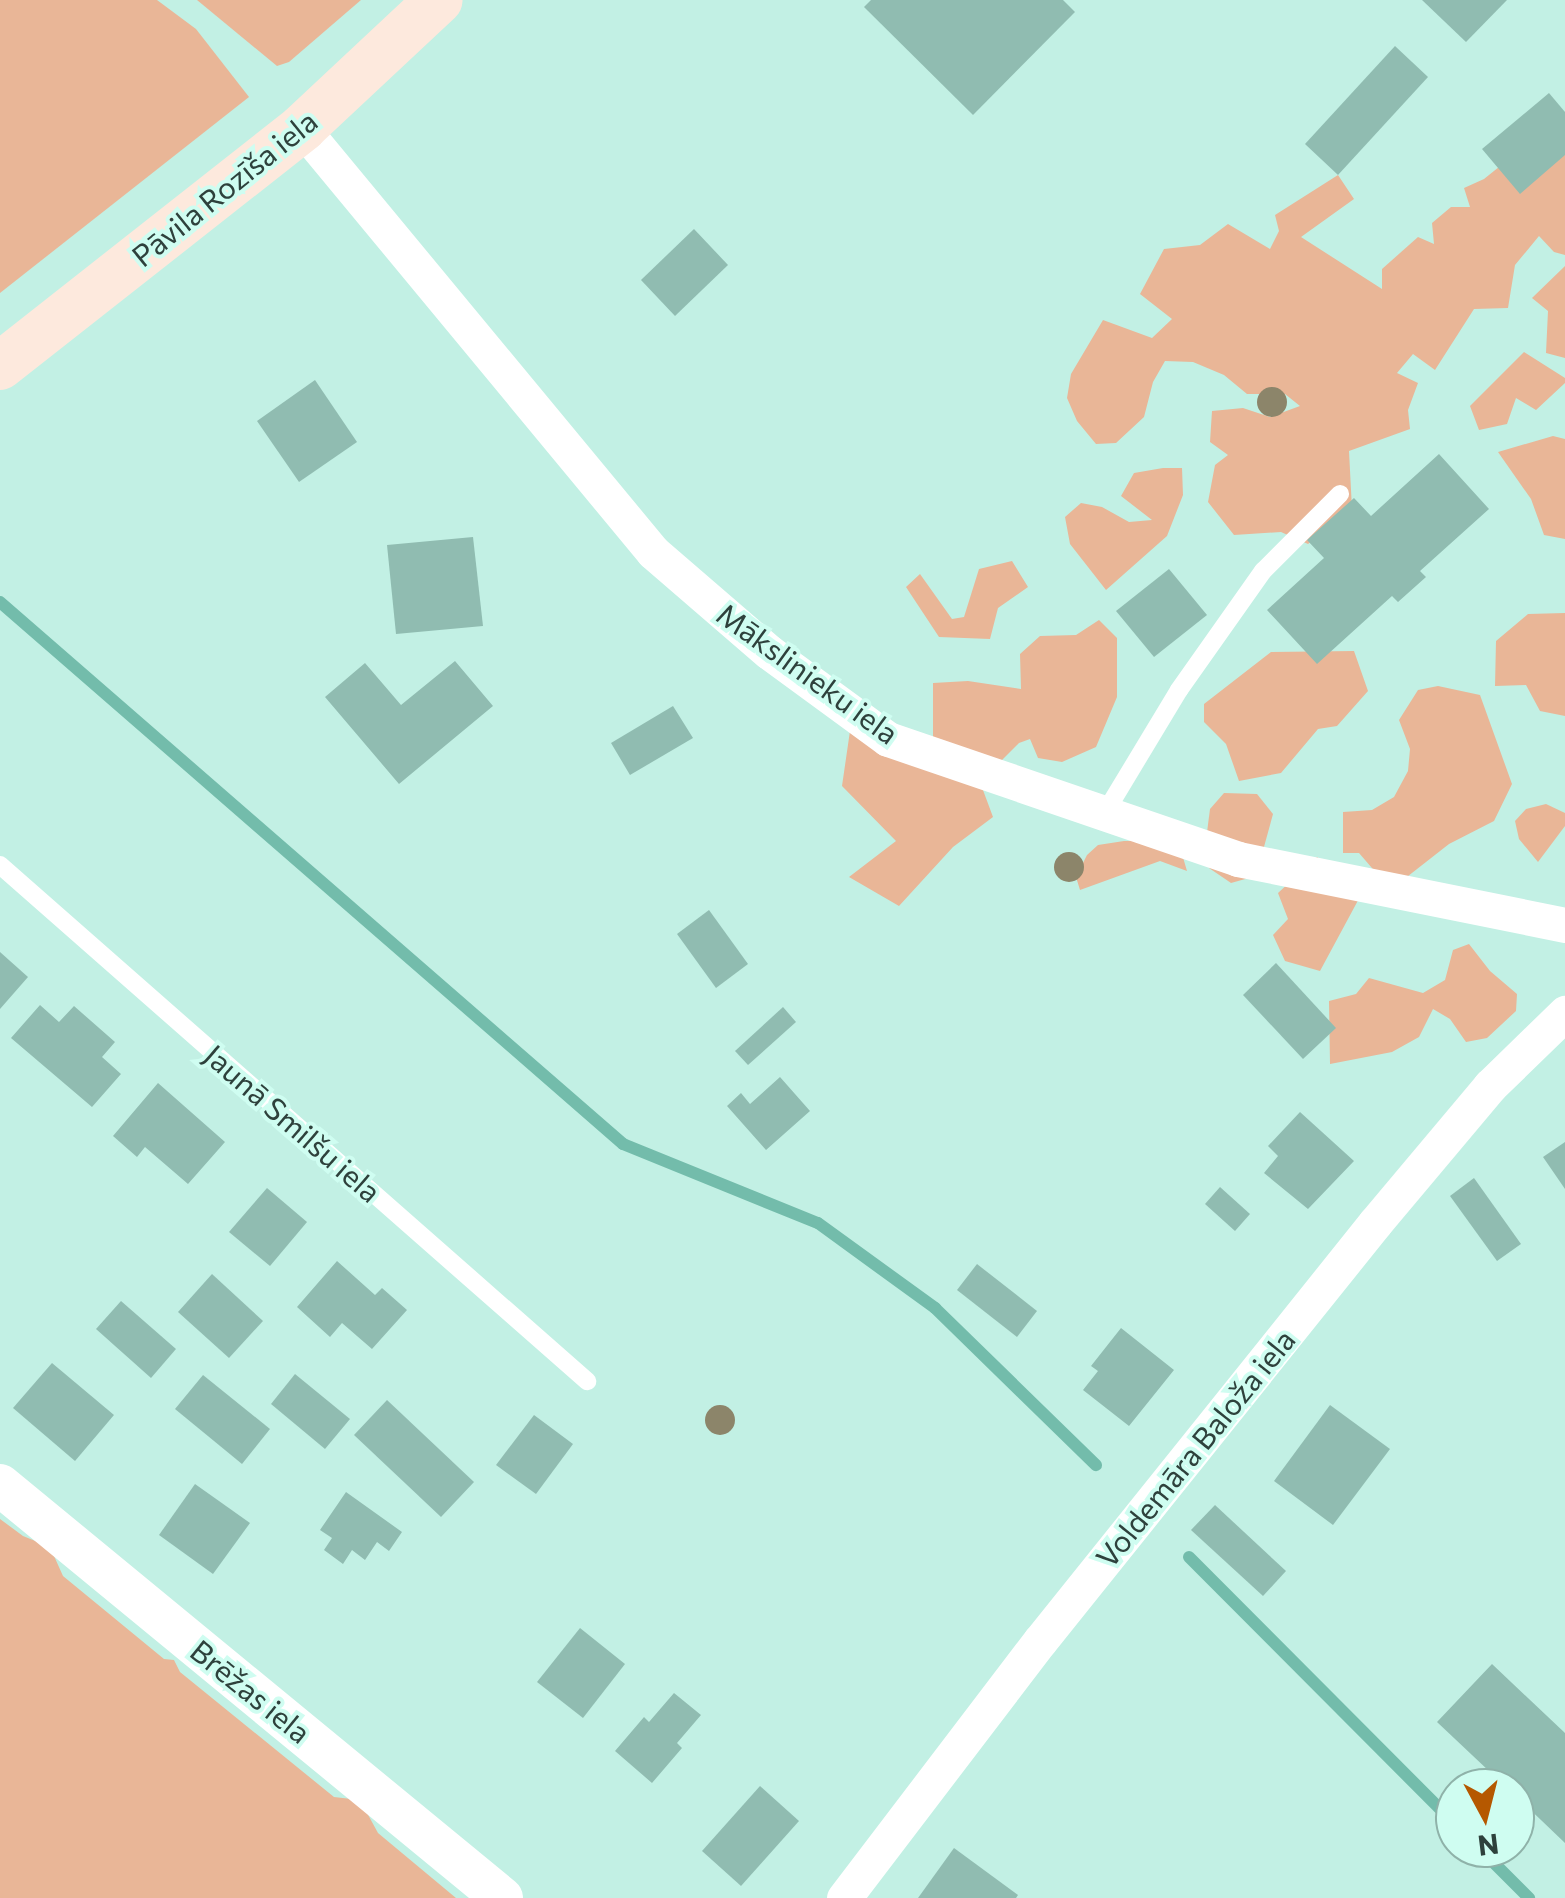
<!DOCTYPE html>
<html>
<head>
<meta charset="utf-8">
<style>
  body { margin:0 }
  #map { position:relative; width:1565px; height:1898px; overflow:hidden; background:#c2f0e4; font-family:Commissioner,sans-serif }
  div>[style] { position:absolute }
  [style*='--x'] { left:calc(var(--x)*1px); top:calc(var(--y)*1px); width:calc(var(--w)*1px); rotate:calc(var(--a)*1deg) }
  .green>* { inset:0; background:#e9b697 }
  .stream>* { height:12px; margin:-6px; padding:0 6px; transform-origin:6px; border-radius:6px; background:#73bcab }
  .building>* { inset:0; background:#90bcb1 }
  .service>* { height:18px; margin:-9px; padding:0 9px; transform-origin:9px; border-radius:9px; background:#fff }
  .minor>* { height:35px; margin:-17.5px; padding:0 17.5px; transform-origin:17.5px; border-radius:17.5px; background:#fff }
  .tertiary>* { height:42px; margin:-21px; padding:0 21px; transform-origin:21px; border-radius:21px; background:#fff }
  .secondary>* { height:48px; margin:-24px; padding:0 24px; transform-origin:24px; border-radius:24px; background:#fde9dd }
  .trees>* { width:30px; height:30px; margin:-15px; border-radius:50%; background:#8c856a }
  span { translate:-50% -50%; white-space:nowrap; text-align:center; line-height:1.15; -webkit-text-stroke:8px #cffdf1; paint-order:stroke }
  .street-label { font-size:30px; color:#2e413c }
  .north { position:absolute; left:1435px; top:1768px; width:100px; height:100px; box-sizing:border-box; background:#cffdf1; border:2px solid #8fb2a9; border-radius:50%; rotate:173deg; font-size:28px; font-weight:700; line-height:40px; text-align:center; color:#2e413c }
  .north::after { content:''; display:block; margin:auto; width:35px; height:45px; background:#b55800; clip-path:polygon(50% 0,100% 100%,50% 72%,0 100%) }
</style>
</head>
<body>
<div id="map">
  <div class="green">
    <i style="clip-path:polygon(0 0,157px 0,196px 29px,249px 97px,0 293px)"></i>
    <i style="clip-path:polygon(197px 0,361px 0,289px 62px,277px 66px)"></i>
    <i style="clip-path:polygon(1565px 114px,1565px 255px,1554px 252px,1539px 236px,1515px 265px,1508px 308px,1474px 309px,1435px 370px,1413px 354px,1397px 373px,1418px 383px,1408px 410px,1410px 429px,1349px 451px,1352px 509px,1308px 544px,1281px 532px,1234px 535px,1208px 502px,1215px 465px,1228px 455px,1210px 442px,1212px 411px,1243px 408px,1270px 417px,1300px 406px,1285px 394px,1247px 394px,1224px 375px,1193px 362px,1165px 361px,1153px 382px,1144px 417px,1116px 443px,1096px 444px,1077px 421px,1067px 398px,1071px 374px,1103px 320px,1152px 338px,1172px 319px,1140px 294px,1164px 249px,1200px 245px,1228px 224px,1270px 249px,1279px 231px,1275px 215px,1338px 175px,1354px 199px,1301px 237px,1382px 289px,1382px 269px,1418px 237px,1434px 244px,1432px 223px,1451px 207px,1470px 207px,1464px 188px,1484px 179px)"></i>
    <i style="clip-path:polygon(1565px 266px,1565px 358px,1546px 353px,1548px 311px,1532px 298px)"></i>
    <i style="clip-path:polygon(1524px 352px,1565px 378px,1565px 383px,1536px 410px,1516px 398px,1507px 424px,1479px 430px,1470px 406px)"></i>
    <i style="clip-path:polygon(1553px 436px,1565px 439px,1565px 539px,1544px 535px,1531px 499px,1498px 452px)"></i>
    <i style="clip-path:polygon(1163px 468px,1182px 468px,1183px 495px,1167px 536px,1106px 590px,1070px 544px,1065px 517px,1081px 503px,1102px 507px,1129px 522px,1152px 520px,1121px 496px,1134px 473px)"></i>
    <i style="clip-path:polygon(1012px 561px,1028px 587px,998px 608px,990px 639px,939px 637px,906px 587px,920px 574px,952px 619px,964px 617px,979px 569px)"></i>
    <i style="clip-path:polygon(1565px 613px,1565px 716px,1540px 711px,1526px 685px,1495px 686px,1496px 641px,1528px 614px)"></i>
    <i style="clip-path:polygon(1099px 620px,1117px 638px,1117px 697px,1096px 747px,1062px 762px,1038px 758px,1030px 739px,1019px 743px,980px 782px,993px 817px,953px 847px,899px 906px,849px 877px,896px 841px,842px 786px,851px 724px,933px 739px,933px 683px,968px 681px,1021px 689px,1020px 654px,1040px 636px,1076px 635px)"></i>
    <i style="clip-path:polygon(1354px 651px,1368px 691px,1337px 726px,1318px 729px,1281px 773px,1239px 781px,1226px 744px,1204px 722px,1204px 704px,1271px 652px)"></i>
    <i style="clip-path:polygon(1438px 686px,1480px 695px,1512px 784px,1494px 821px,1449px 844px,1403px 880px,1378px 875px,1359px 853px,1343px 853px,1343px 812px,1372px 810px,1394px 797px,1408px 771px,1410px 749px,1399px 720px,1418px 690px)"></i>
    <i style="clip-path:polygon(1224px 793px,1257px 794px,1273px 814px,1256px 876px,1231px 883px,1209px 868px,1206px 840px,1210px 809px)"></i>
    <i style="clip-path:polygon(1546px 804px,1565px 813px,1565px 826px,1538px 862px,1519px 839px,1515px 821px,1526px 809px)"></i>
    <i style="clip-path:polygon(1124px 841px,1146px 841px,1182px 854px,1187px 871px,1160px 861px,1080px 890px,1076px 877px,1087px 855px,1098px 845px)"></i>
    <i style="clip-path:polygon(1317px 857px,1362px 893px,1320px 971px,1285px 961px,1273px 935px,1288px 919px,1278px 893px)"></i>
    <i style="clip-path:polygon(1469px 944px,1490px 971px,1517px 994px,1516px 1011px,1487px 1038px,1466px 1042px,1450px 1019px,1433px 1009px,1419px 1037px,1392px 1052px,1330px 1064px,1329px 1001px,1356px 994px,1369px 978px,1423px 993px,1445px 980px,1453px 950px)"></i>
    <i style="clip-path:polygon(0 1519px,23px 1536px,50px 1547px,63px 1576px,164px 1659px,174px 1660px,180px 1672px,334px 1797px,360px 1800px,378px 1833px,456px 1898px,0 1898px)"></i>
  </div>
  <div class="stream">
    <i style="--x:0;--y:602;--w:826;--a:41.02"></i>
    <i style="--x:623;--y:1144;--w:210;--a:22.1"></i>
    <i style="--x:818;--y:1223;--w:145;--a:36"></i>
    <i style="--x:935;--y:1308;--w:225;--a:44.3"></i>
    <i style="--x:1189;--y:1557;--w:377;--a:45.1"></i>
    <i style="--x:1479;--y:1848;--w:71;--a:45"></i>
  </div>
  <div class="building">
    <i style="clip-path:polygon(871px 0,1063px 0,1075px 12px,973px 115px,864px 7px)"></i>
    <i style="clip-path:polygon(1422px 0,1507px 0,1466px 42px)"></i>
    <i style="clip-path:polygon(1395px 46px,1428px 77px,1338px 175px,1305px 144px)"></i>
    <i style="clip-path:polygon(1549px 93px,1565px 112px,1565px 155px,1520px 194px,1482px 149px)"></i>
    <i style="clip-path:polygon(694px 229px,728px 265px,675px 316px,641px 280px)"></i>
    <i style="clip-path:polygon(315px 380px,357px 442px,299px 482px,257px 421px)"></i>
    <i style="clip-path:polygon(1439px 454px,1489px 509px,1420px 571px,1426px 577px,1398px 602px,1392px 596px,1317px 664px,1267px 610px,1324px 558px,1307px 540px,1354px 498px,1371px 516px)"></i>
    <i style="clip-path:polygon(473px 537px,483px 626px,396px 634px,387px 545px)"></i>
    <i style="clip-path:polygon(1169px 569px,1207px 615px,1154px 657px,1116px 611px)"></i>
    <i style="clip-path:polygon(455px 661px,493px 706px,399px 784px,325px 697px,365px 663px,401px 705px)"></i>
    <i style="clip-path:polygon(673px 706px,693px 738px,630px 775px,611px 743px)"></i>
    <i style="clip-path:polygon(709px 910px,748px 964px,716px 988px,677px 934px)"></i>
    <i style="clip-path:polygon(0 952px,28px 977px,0 1009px)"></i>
    <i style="clip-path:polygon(1276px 963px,1336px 1028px,1303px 1059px,1243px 995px)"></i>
    <i style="clip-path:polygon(40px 1005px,59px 1022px,74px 1006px,115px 1042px,102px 1057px,121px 1074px,92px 1107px,11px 1038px)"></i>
    <i style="clip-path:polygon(783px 1007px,796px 1022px,748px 1065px,735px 1051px)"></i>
    <i style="clip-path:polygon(780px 1077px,810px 1111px,766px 1150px,727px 1106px,741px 1093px,750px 1104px)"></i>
    <i style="clip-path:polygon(158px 1083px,225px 1142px,188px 1184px,145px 1147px,137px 1157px,113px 1136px)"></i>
    <i style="clip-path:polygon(1300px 1112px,1354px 1161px,1308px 1209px,1264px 1173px,1278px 1156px,1268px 1146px)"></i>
    <i style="clip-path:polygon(1565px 1142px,1565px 1189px,1543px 1157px)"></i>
    <i style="clip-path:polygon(1474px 1178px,1521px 1244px,1497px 1261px,1450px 1196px)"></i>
    <i style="clip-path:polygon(1220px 1187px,1250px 1214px,1235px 1231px,1205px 1204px)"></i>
    <i style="clip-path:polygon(267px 1188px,307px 1222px,270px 1266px,229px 1232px)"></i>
    <i style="clip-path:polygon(337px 1261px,375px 1295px,382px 1288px,407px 1310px,372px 1349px,342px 1323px,330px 1337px,297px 1307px)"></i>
    <i style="clip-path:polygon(977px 1264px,1037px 1311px,1017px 1337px,957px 1290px)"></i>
    <i style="clip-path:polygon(212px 1274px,263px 1321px,229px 1358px,178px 1312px)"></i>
    <i style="clip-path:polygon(121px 1301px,176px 1349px,151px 1378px,96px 1329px)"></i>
    <i style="clip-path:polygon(1121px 1328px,1174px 1370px,1129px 1426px,1083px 1390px,1098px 1371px,1091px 1366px)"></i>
    <i style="clip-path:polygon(52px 1363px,114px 1415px,75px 1461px,13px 1408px)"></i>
    <i style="clip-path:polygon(295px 1374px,350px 1419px,325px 1449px,271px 1404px)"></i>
    <i style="clip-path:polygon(203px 1375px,270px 1429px,242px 1464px,175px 1409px)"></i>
    <i style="clip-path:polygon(387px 1400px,474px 1482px,441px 1517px,354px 1435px)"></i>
    <i style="clip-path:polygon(1330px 1405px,1390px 1449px,1333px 1525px,1274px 1481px)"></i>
    <i style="clip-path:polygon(534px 1415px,573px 1444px,536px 1494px,496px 1465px)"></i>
    <i style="clip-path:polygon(195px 1484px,250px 1523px,213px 1574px,159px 1535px)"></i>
    <i style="clip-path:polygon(346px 1492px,402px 1532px,389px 1551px,377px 1542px,365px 1560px,352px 1550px,343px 1564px,324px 1550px,332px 1538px,320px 1530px)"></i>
    <i style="clip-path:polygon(1215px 1505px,1286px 1571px,1263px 1596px,1191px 1530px)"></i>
    <i style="clip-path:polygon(580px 1628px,625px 1664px,583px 1718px,537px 1682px)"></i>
    <i style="clip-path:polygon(1492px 1664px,1565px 1733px,1565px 1843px,1515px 1795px,1515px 1788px,1507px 1788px,1437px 1722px)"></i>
    <i style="clip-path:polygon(674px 1693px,701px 1715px,677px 1743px,682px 1748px,652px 1783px,615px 1751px,644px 1717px,649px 1722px)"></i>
    <i style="clip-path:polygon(760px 1786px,799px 1821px,741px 1886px,702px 1851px)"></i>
    <i style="clip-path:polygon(954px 1848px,1018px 1895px,1016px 1898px,918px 1898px)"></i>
  </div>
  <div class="service">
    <i style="--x:1103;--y:816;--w:147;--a:-58.9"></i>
    <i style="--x:1179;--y:690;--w:146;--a:-54.8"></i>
    <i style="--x:1263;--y:571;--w:109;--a:-45"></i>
    <i style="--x:0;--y:865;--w:782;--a:41.32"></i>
  </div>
  <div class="minor">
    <i style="--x:302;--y:128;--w:550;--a:50.38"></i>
    <i style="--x:653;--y:552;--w:153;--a:40.8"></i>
    <i style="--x:769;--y:652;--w:147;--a:36.2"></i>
    <i style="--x:888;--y:739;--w:370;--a:18.9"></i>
    <i style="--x:1238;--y:859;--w:334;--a:11.4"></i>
    <i style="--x:844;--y:1898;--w:323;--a:-52.7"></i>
    <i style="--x:1040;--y:1641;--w:536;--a:-51.29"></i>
    <i style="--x:1375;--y:1223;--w:179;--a:-50"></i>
    <i style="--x:1490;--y:1086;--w:105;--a:-44.2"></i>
  </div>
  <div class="tertiary">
    <i style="--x:0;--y:1485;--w:650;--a:39.44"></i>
  </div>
  <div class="secondary">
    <i style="--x:0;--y:366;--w:385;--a:-38.2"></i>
    <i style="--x:302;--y:128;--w:187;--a:-43.1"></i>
  </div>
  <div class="trees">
    <i style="left:1272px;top:402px"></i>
    <i style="left:1069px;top:867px"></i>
    <i style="left:720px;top:1420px"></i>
  </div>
  <div class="street-label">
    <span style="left:224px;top:188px;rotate:-39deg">Pāvila Rozīša iela</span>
    <span style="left:808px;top:673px;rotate:36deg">Mākslinieku iela</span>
    <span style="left:293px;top:1123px;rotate:41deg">Jaunā Smilšu iela</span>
    <span style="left:1195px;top:1448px;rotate:-51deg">Voldemāra Baloža iela</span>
    <span style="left:251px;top:1691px;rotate:39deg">Brēžas iela</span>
  </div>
  <div class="north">N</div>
</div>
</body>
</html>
